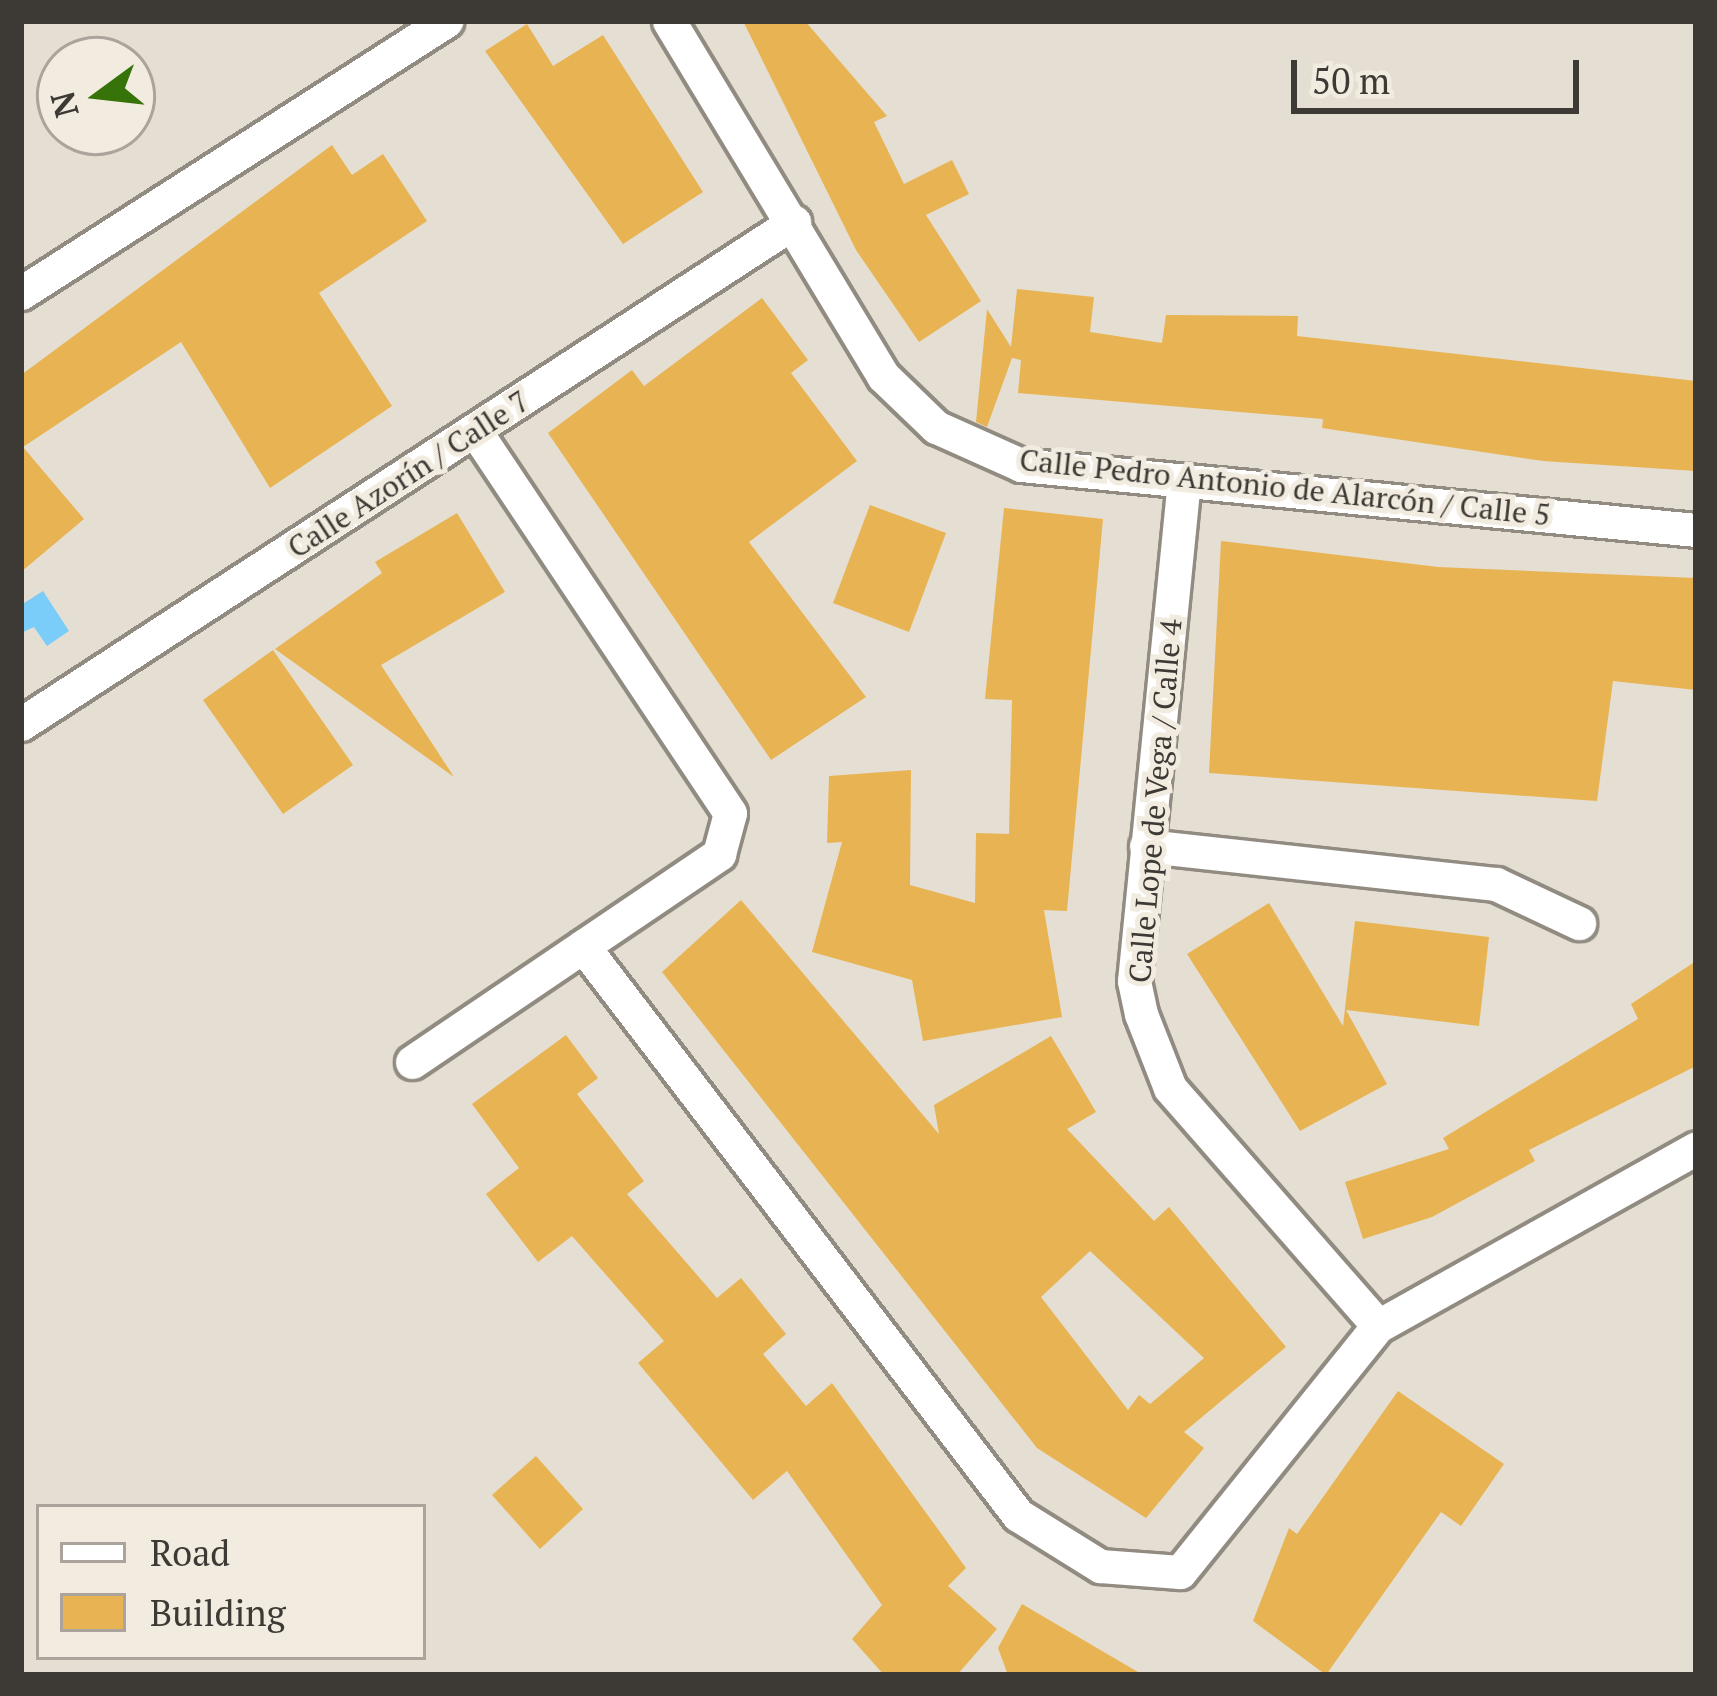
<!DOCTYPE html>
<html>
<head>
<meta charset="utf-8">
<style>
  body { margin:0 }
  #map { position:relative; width:1717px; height:1696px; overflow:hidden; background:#e5ded2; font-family:"PT Serif",serif }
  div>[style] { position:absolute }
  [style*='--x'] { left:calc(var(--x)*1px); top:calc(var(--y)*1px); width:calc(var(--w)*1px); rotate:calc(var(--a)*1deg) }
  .water>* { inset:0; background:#7accf9 }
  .building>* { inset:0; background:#e8b453 }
  .roads { filter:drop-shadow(3px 0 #918b81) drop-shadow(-3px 0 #918b81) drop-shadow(0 3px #918b81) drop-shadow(0 -3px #918b81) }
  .minor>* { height:33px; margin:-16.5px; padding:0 16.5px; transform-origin:16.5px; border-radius:16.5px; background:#fff }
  span { translate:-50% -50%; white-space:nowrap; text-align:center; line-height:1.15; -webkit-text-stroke:10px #f2ebe0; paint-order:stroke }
  .street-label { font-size:30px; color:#3d3a36 }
  .frame { position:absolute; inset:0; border:24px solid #3d3a36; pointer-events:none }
  .legend { position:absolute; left:36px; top:1504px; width:390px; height:156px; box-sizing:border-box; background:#f2ebe0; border:3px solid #aaa49c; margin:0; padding:15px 21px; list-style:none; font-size:36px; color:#3d3a36 }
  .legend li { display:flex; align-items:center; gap:24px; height:60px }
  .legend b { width:60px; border:3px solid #aaa49c }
  .north { position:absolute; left:36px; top:36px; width:120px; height:120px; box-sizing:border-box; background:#f2ebe0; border:3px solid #aaa49c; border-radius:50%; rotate:255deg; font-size:33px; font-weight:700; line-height:48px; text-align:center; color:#3d3a36 }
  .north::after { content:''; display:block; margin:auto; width:42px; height:54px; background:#367308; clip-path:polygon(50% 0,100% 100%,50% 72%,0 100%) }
  .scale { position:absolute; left:1291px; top:60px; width:288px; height:54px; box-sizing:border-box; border:6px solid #3d3a36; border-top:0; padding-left:15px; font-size:36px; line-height:42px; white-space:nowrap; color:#3d3a36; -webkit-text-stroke:9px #f2ebe0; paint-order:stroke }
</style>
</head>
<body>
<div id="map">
  <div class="water">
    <i style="clip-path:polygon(43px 591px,69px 631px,47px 646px,34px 627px,21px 633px,21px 605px)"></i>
  </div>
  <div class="building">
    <i style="clip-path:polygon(743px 21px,805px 21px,887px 116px,874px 122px,904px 184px,952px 160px,969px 194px,926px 215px,981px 301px,919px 342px,856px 250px)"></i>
    <i style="clip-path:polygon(527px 24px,553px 66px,603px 35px,703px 192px,623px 244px,485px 51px)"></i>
    <i style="clip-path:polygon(332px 145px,352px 175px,383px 154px,427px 221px,319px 293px,392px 406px,270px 488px,181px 342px,23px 447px,84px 519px,21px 572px,21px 375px)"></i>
    <i style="clip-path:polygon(1017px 289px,1094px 297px,1090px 332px,1162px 343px,1166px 315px,1298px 316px,1297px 336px,1696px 381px,1696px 471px,1543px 461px,1322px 428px,1323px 419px,1018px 393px,1021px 360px,1012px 358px,987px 427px,976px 422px,987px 309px,1011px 347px)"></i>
    <i style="clip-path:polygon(762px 298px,808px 360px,791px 373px,857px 461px,749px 542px,866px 697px,771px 760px,548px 433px,632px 370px,644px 386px)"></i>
    <i style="clip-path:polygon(870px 505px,946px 533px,909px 632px,833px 603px)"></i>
    <i style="clip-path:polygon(1004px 508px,1103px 519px,1067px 911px,1044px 910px,1062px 1017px,923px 1041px,912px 980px,812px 952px,842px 842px,827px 843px,829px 776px,911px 770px,910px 885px,975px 903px,976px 833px,1009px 834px,1012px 700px,985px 699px)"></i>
    <i style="clip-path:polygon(457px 513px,505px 592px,381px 665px,454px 777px,275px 649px,382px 573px,375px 562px)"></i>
    <i style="clip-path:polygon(1221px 541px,1438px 567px,1696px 578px,1696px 690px,1613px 681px,1597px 801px,1209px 773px)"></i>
    <i style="clip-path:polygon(273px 650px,353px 765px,283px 814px,203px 700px)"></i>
    <i style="clip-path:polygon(evenodd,741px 900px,939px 1134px,934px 1105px,1051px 1036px,1096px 1112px,1067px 1129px,1154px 1221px,1169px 1207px,1286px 1347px,1184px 1432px,1204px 1448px,1146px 1518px,1037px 1448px,662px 972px,741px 900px,1090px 1251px,1204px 1358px,1150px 1404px,1139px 1395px,1128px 1410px,1041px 1297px,1090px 1251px)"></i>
    <i style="clip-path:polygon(1269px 903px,1343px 1026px,1355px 921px,1489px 937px,1479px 1026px,1346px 1010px,1387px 1084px,1300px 1131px,1187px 954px)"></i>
    <i style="clip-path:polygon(1696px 961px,1696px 1066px,1529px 1150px,1535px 1161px,1432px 1217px,1363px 1239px,1345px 1182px,1449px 1149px,1443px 1138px,1638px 1019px,1631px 1004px)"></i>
    <i style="clip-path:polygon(566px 1035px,598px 1078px,577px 1094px,644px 1181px,627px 1194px,717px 1298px,741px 1278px,786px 1334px,763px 1354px,806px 1406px,832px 1383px,966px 1568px,948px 1586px,997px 1629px,957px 1675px,884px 1675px,852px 1639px,882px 1605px,787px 1471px,753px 1500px,638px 1363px,664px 1341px,572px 1236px,538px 1262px,486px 1194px,519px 1168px,472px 1104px)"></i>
    <i style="clip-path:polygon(1398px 1391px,1504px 1464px,1461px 1526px,1441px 1512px,1326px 1675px,1253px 1621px,1289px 1528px,1297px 1534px)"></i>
    <i style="clip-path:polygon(536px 1456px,583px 1509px,540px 1549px,492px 1495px)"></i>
    <i style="clip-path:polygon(1022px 1604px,1143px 1675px,1008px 1675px,998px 1648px)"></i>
  </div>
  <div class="roads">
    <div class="minor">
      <i style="--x:669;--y:21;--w:415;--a:58.9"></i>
      <i style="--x:883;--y:376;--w:74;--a:43.9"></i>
      <i style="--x:936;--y:427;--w:93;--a:24.1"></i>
      <i style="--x:1021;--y:465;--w:678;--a:5.5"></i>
      <i style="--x:21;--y:293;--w:505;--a:-32.62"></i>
      <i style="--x:1184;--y:480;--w:503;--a:95.7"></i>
      <i style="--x:1134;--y:981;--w:34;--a:78"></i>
      <i style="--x:1141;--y:1014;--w:79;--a:68.6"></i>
      <i style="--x:1170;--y:1088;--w:316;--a:48.8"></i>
      <i style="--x:21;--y:724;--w:922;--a:-33"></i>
      <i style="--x:1146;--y:846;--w:352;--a:6.2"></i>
      <i style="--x:1496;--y:884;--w:92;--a:25.2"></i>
      <i style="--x:583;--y:946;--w:716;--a:52.6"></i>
      <i style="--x:1018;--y:1515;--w:97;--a:31.9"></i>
      <i style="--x:1100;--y:1566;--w:80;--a:4.3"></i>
      <i style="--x:1180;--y:1572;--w:316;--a:-51.2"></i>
      <i style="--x:1378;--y:1326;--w:364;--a:-29.2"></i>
      <i style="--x:412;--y:1062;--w:371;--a:-34.1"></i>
      <i style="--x:719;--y:854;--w:42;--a:-75"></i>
      <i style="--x:730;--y:813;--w:459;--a:-123.7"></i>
    </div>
  </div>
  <div class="street-label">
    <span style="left:408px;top:474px;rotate:-33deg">Calle Azorín / Calle 7</span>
    <span style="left:1285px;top:487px;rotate:6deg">Calle Pedro Antonio de Alarcón / Calle 5</span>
    <span style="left:1155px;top:801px;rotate:-85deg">Calle Lope de Vega / Calle 4</span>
  </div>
  <div class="frame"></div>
  <ul class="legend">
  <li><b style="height:15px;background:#fff"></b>Road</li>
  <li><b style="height:33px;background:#e8b453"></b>Building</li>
  </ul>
  <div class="north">N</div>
  <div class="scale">50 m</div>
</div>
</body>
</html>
